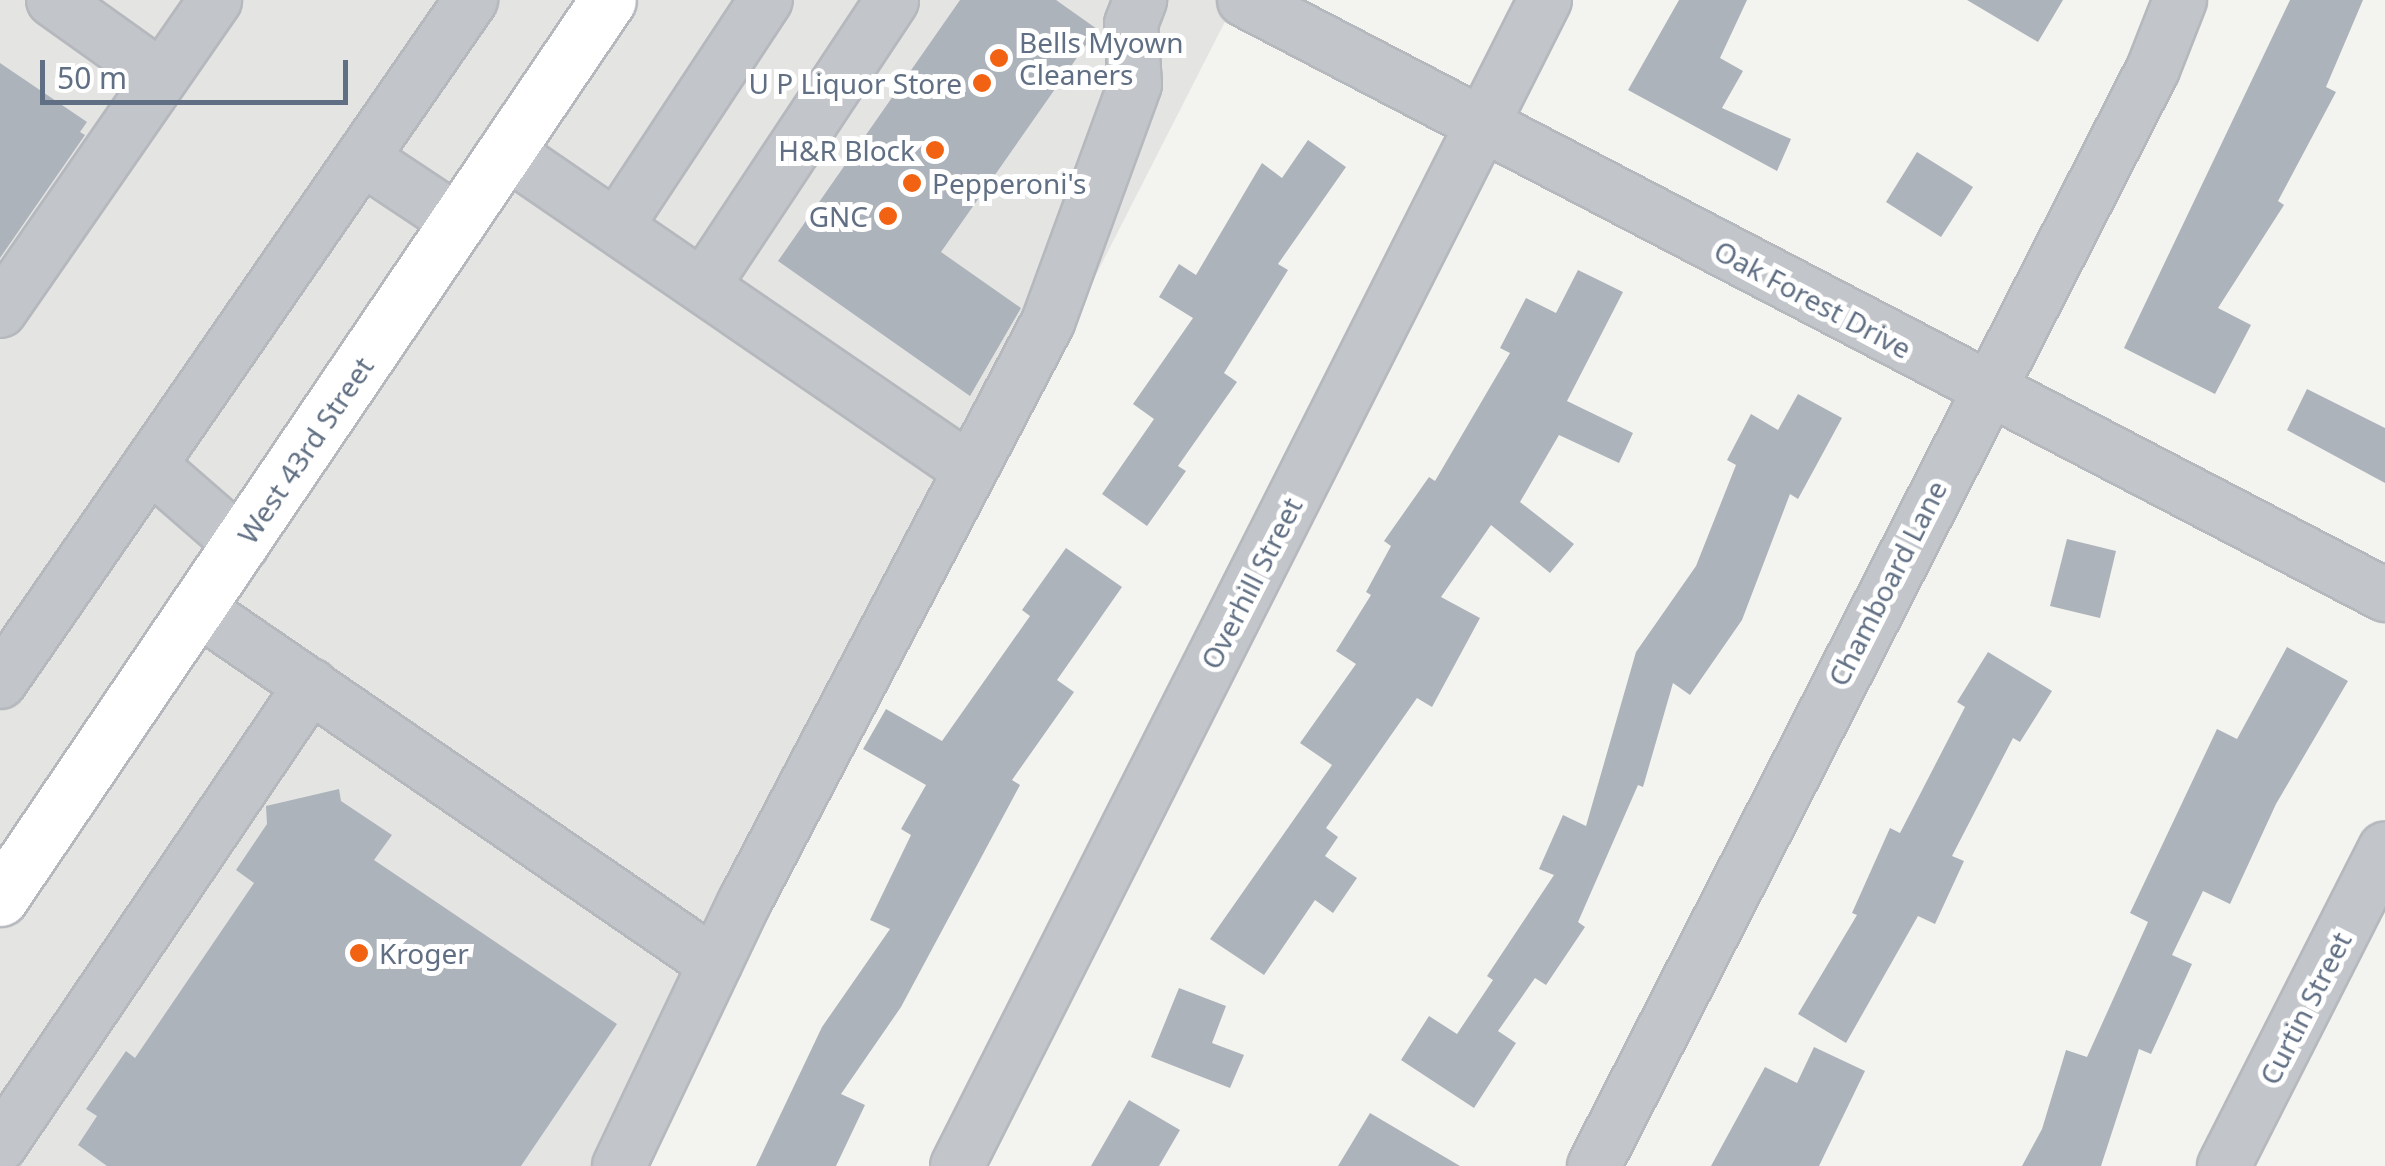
<!DOCTYPE html>
<html>
<head>
<meta charset="utf-8">
<style>
  body { margin:0 }
  #map { position:relative; width:2385px; height:1166px; overflow:hidden; background:#f3f4ef; font-family:"Noto Sans",sans-serif }
  div>[style] { position:absolute }
  [style*='--x'] { left:calc(var(--x)*1px); top:calc(var(--y)*1px); width:calc(var(--w)*1px); rotate:calc(var(--a)*1deg) }
  .built>* { inset:0; background:#e4e4e3 }
  .building>* { inset:0; background:#adb3ba }
  .roads { filter:drop-shadow(2px 0 #b5b8bd) drop-shadow(-2px 0 #b5b8bd) drop-shadow(0 2px #b5b8bd) drop-shadow(0 -2px #b5b8bd) }
  .minor>* { height:52px; margin:-26px; padding:0 26px; transform-origin:26px; border-radius:26px; background:#c2c5c9 }
  .major>* { height:55px; margin:-27.5px; padding:0 27.5px; transform-origin:27.5px; border-radius:27.5px; background:#fff }
  .dots>* { width:28px; height:28px; translate:-50% -50%; box-sizing:border-box; border:5px solid #fff; border-radius:50% }
  span { translate:-50% -50%; white-space:nowrap; text-align:center; line-height:1.15; -webkit-text-stroke:10px #fff; paint-order:stroke }
  .poi-label { font-size:28px; color:#606f83 }
  .left { translate:0 -50%; text-align:left }
  .right { translate:-100% -50%; text-align:right }
  .street-label { font-size:28px; color:#606f83 }
  .scale { position:absolute; left:40px; top:60px; width:308px; height:45px; box-sizing:border-box; border:5px solid #606f83; border-top:0; padding-left:12px; font-size:30px; line-height:35px; white-space:nowrap; color:#606f83; -webkit-text-stroke:8px #fff; paint-order:stroke }
</style>
</head>
<body>
<div id="map">
  <div class="built">
    <i style="clip-path:polygon(0 0,1236px 0,642px 1166px,0 1166px)"></i>
  </div>
  <div class="building">
    <i style="clip-path:polygon(960px 0,1056px 0,1097px 29px,941px 252px,1021px 308px,970px 396px,778px 261px)"></i>
    <i style="clip-path:polygon(1679px 0,1747px 0,1720px 58px,1743px 71px,1722px 108px,1791px 139px,1777px 171px,1628px 90px)"></i>
    <i style="clip-path:polygon(1967px 0,2063px 0,2038px 42px)"></i>
    <i style="clip-path:polygon(2290px 0,2363px 0,2326px 87px,2336px 92px,2278px 201px,2284px 205px,2218px 308px,2251px 325px,2215px 394px,2124px 348px)"></i>
    <i style="clip-path:polygon(0 63px,87px 122px,80px 132px,85px 135px,0 258px)"></i>
    <i style="clip-path:polygon(1308px 140px,1346px 167px,1278px 264px,1288px 270px,1224px 373px,1237px 382px,1178px 466px,1186px 471px,1147px 526px,1102px 494px,1154px 419px,1133px 404px,1193px 318px,1159px 297px,1179px 264px,1196px 275px,1262px 163px,1282px 178px)"></i>
    <i style="clip-path:polygon(1917px 152px,1973px 187px,1941px 237px,1886px 202px)"></i>
    <i style="clip-path:polygon(1578px 270px,1623px 292px,1567px 401px,1633px 433px,1619px 463px,1559px 435px,1520px 502px,1574px 544px,1550px 573px,1491px 525px,1441px 597px,1480px 618px,1432px 707px,1417px 698px,1326px 828px,1338px 837px,1325px 856px,1357px 878px,1333px 913px,1315px 900px,1264px 975px,1210px 939px,1332px 765px,1300px 743px,1356px 664px,1336px 651px,1371px 595px,1366px 592px,1391px 546px,1384px 541px,1429px 477px,1435px 481px,1510px 353px,1500px 348px,1526px 298px,1556px 313px)"></i>
    <i style="clip-path:polygon(2307px 389px,2385px 428px,2385px 483px,2287px 430px)"></i>
    <i style="clip-path:polygon(1798px 394px,1842px 418px,1798px 499px,1790px 494px,1742px 620px,1690px 695px,1673px 683px,1643px 787px,1638px 785px,1578px 922px,1585px 927px,1546px 985px,1535px 978px,1498px 1031px,1516px 1043px,1474px 1108px,1401px 1060px,1429px 1016px,1457px 1034px,1493px 980px,1487px 976px,1554px 875px,1539px 869px,1563px 815px,1586px 826px,1636px 652px,1696px 566px,1736px 465px,1727px 460px,1751px 414px,1778px 430px)"></i>
    <i style="clip-path:polygon(2067px 539px,2116px 551px,2100px 618px,2050px 606px)"></i>
    <i style="clip-path:polygon(1066px 548px,1122px 587px,1057px 680px,1074px 692px,1012px 780px,1020px 785px,901px 1007px,841px 1094px,865px 1105px,836px 1166px,756px 1166px,822px 1027px,890px 929px,870px 920px,911px 835px,901px 829px,926px 785px,863px 749px,886px 709px,942px 741px,1030px 616px,1022px 610px)"></i>
    <i style="clip-path:polygon(2287px 647px,2348px 681px,2276px 804px,2230px 904px,2203px 891px,2172px 955px,2192px 964px,2151px 1054px,2139px 1049px,2101px 1166px,2022px 1166px,2042px 1129px,2066px 1050px,2087px 1057px,2148px 922px,2130px 913px,2217px 729px,2237px 739px)"></i>
    <i style="clip-path:polygon(1988px 652px,2052px 691px,2020px 742px,2013px 738px,1952px 856px,1964px 861px,1935px 924px,1918px 916px,1846px 1043px,1798px 1014px,1857px 915px,1852px 913px,1890px 828px,1900px 833px,1965px 707px,1957px 702px)"></i>
    <i style="clip-path:polygon(339px 789px,341px 801px,392px 835px,374px 860px,617px 1024px,521px 1166px,107px 1166px,78px 1145px,97px 1116px,86px 1109px,126px 1051px,135px 1058px,254px 883px,236px 870px,267px 824px,266px 806px)"></i>
    <i style="clip-path:polygon(1179px 988px,1226px 1006px,1212px 1043px,1244px 1055px,1230px 1088px,1151px 1057px)"></i>
    <i style="clip-path:polygon(1814px 1047px,1865px 1071px,1819px 1166px,1711px 1166px,1765px 1067px,1797px 1083px)"></i>
    <i style="clip-path:polygon(1129px 1100px,1180px 1130px,1159px 1166px,1091px 1166px)"></i>
    <i style="clip-path:polygon(1370px 1113px,1460px 1166px,1338px 1166px)"></i>
  </div>
  <div class="roads">
    <div class="minor">
      <i style="--x:53;--y:0;--w:129;--a:35.5"></i>
      <i style="--x:1244;--y:0;--w:1287;--a:27.54"></i>
      <i style="--x:505;--y:151;--w:560;--a:34.46"></i>
      <i style="--x:362;--y:158;--w:114;--a:33.6"></i>
      <i style="--x:625;--y:230;--w:18;--a:-87"></i>
      <i style="--x:626;--y:212;--w:254;--a:-56.6"></i>
      <i style="--x:705;--y:283;--w:339;--a:-56.5"></i>
      <i style="--x:0;--y:311;--w:378;--a:-55.3"></i>
      <i style="--x:150;--y:465;--w:122;--a:41"></i>
      <i style="--x:198;--y:609;--w:627;--a:34.48"></i>
      <i style="--x:0;--y:682;--w:829;--a:-55.37"></i>
      <i style="--x:0;--y:1145;--w:555;--a:-55.94"></i>
      <i style="--x:619;--y:1166;--w:291;--a:-64.6"></i>
      <i style="--x:744;--y:903;--w:656;--a:-62.38"></i>
      <i style="--x:1048;--y:322;--w:253;--a:-69.9"></i>
      <i style="--x:1135;--y:84;--w:60;--a:-93.8"></i>
      <i style="--x:1131;--y:24;--w:26;--a:-69"></i>
      <i style="--x:957;--y:1166;--w:1306;--a:-63.24"></i>
      <i style="--x:1594;--y:1166;--w:1231;--a:-63"></i>
      <i style="--x:2153;--y:69;--w:74;--a:-68.6"></i>
      <i style="--x:2224;--y:1166;--w:356;--a:-63.1"></i>
    </div>
    <div class="major">
      <i style="--x:0;--y:898;--w:1084;--a:-55.9"></i>
    </div>
  </div>
  <div class="dots">
    <i style="left:999px;top:58px;background:#f16212"></i>
    <i style="left:982px;top:83px;background:#f16212"></i>
    <i style="left:935px;top:150px;background:#f16212"></i>
    <i style="left:912px;top:183px;background:#f16212"></i>
    <i style="left:888px;top:216px;background:#f16212"></i>
    <i style="left:359px;top:953px;background:#f16212"></i>
  </div>
  <div class="poi-label">
    <span class="left" style="left:1019px;top:58px">Bells Myown<br>Cleaners</span>
    <span class="right" style="left:962px;top:83px">U P Liquor Store</span>
    <span class="right" style="left:915px;top:150px">H&amp;R Block</span>
    <span class="left" style="left:932px;top:183px">Pepperoni's</span>
    <span class="right" style="left:868px;top:216px">GNC</span>
    <span class="left" style="left:379px;top:953px">Kroger</span>
  </div>
  <div class="street-label">
    <span style="left:1813px;top:299px;rotate:28deg">Oak Forest Drive</span>
    <span style="left:305px;top:450px;rotate:-56deg">West 43rd Street</span>
    <span style="left:1251px;top:583px;rotate:-63deg">Overhill Street</span>
    <span style="left:1887px;top:583px;rotate:-63deg">Chamboard Lane</span>
    <span style="left:2305px;top:1008px;rotate:-63deg">Curtin Street</span>
  </div>
  <div class="scale">50 m</div>
</div>
</body>
</html>
